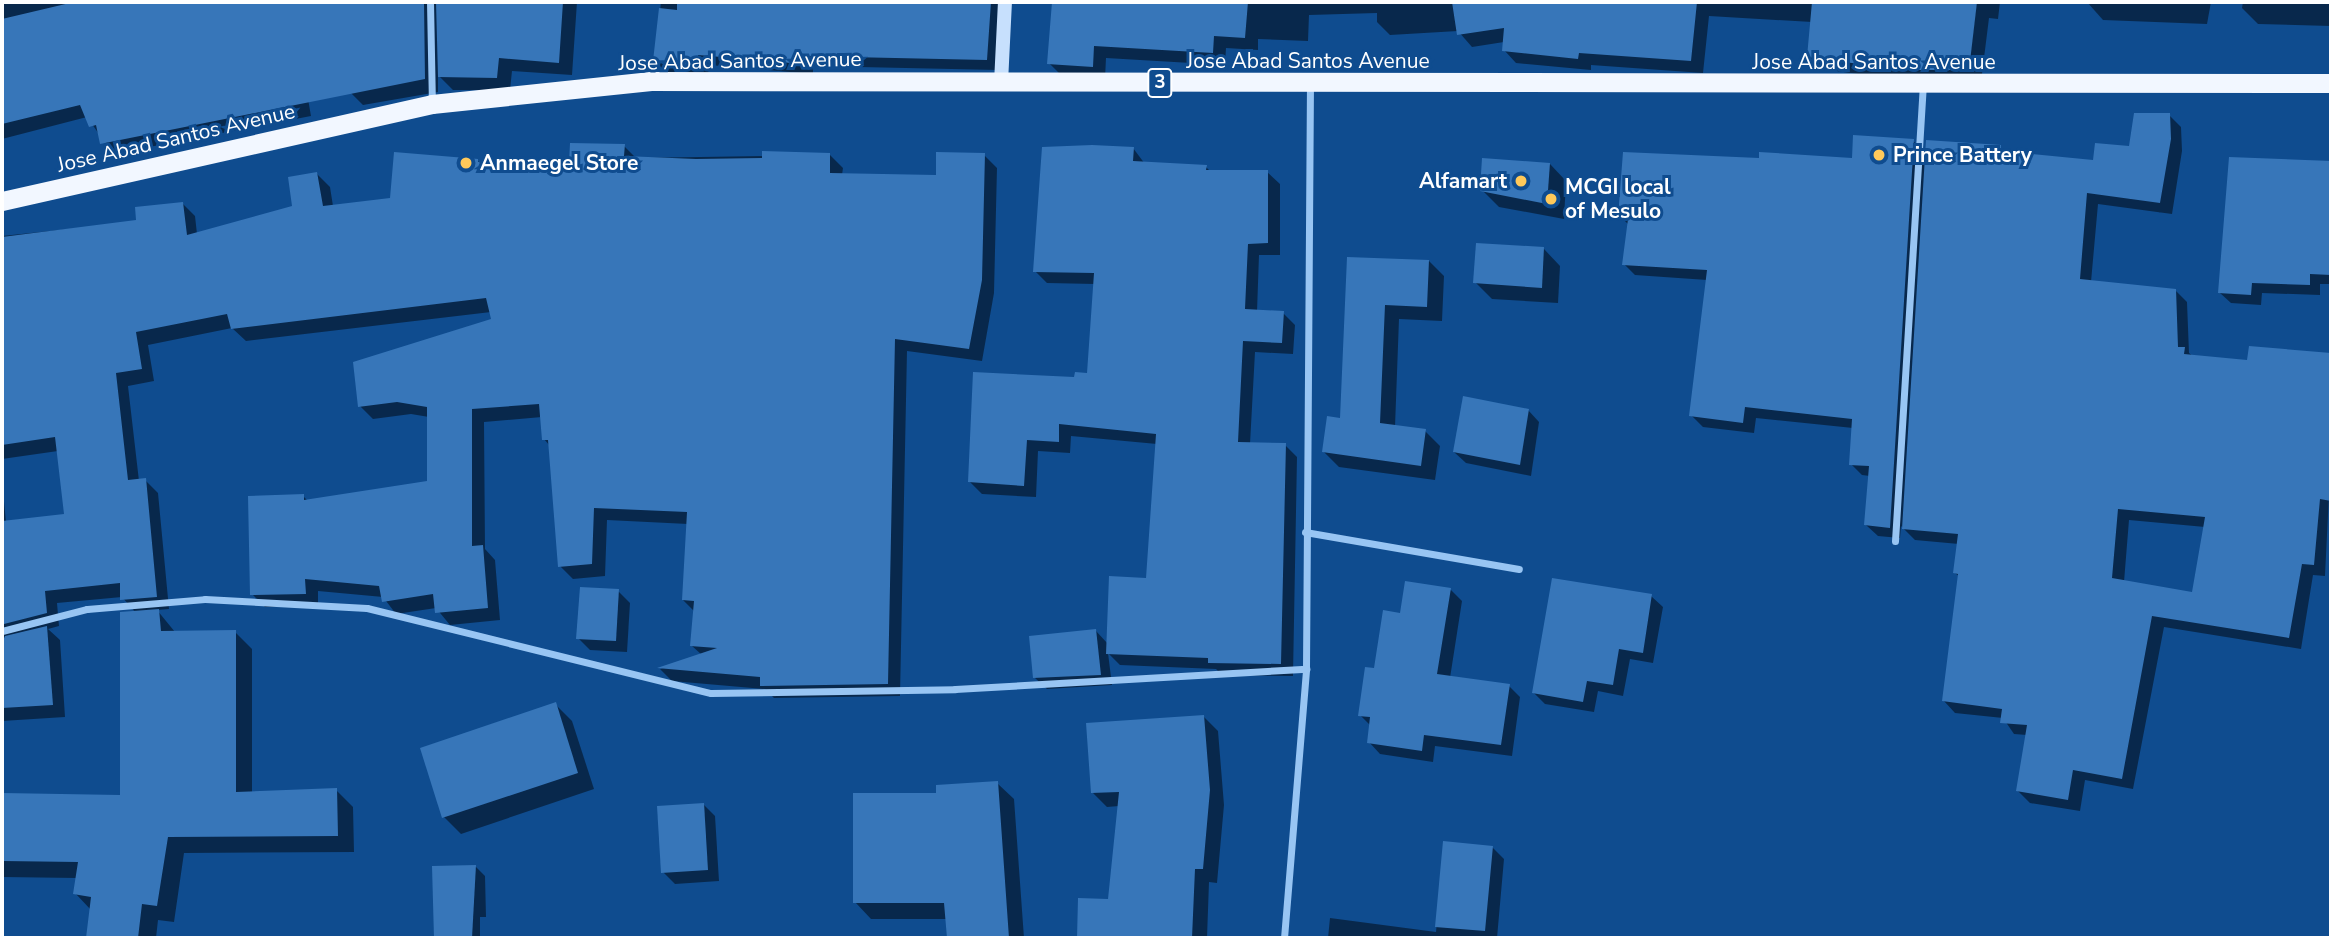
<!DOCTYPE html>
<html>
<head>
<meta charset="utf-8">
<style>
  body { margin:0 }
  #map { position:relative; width:2333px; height:940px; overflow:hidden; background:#0f4c8f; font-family:"Nunito Sans",sans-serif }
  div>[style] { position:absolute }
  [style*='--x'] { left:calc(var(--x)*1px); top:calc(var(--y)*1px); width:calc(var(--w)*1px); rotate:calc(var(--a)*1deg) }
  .shadow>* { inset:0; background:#0007 }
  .building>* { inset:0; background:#3776b9 }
  .minor>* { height:7px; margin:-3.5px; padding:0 3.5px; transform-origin:3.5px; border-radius:3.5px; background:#98c5f3 }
  .secondary>* { height:14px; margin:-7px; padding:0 7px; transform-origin:7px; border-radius:7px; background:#c7e0fd }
  .trunk>* { height:19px; margin:-9.5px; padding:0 9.5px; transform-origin:9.5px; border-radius:9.5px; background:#f2f7ff }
  .dots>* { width:19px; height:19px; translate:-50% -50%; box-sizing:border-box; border:4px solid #0f4c8f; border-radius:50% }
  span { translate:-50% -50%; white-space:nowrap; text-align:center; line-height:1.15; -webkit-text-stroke:6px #0f4c8f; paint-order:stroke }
  .shield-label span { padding:2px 5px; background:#0f4c8f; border:2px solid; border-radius:5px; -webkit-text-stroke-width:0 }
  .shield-label { font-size:19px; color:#fff; font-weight:700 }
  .street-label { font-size:21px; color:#fff }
  .poi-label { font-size:21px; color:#fff; font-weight:700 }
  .left { translate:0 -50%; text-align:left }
  .right { translate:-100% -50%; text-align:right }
  .frame { position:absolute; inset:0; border:4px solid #fff; pointer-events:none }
</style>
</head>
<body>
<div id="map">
  <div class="shadow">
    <i style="clip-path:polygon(2px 2px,291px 2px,311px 116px,113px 154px,87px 117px,2px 139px)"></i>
    <i style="clip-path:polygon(339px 2px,577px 2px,572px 75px,512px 71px,510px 90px,453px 90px,438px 75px,438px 92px,363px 105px,350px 92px)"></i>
    <i style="clip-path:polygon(661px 2px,1000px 2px,998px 70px,813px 66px,813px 74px,709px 65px,708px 76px,666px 72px,655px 61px)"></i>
    <i style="clip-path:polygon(1053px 2px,2000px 2px,1998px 19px,1989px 18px,1981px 82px,1918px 82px,1821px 69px,1808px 56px,1812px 22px,1709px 16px,1703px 73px,1591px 65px,1591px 70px,1516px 63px,1504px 50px,1504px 42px,1472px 47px,1458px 31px,1390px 35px,1377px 22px,1377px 13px,1309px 15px,1308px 41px,1258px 39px,1258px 50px,1226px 48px,1225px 65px,1106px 58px,1105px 79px,1062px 76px,1049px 63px)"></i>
    <i style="clip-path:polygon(2087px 2px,2211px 2px,2207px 24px,2103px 20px)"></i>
    <i style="clip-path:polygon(2243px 2px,2331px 2px,2331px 26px,2258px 24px,2242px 8px)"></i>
    <i style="clip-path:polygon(evenodd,2169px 115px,2181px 127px,2182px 151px,2172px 214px,2098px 204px,2091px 282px,2175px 290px,2187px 302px,2189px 353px,2309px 449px,2331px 453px,2325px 576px,2313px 575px,2301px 649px,2164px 627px,2133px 789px,2085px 780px,2080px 811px,2030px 803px,2018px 791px,2027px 735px,2014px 734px,2003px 718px,1955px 713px,1944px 701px,1960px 577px,1955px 573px,1959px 544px,1915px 540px,1901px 526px,1900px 538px,1878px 536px,1866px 525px,1870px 476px,1862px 475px,1851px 464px,1853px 428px,1756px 418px,1754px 433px,1703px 427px,1691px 415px,1707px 280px,1635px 275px,1624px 264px,1629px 225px,1620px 216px,1760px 160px,1854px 160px,1913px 141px,1927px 154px,2000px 147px,2007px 154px,2095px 162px,2130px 148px,2169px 115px,2129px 520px,2205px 527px,2194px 594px,2124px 582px,2129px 520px)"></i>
    <i style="clip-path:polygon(624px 146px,636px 158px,830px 155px,843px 168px,842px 175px,937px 177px,984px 155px,997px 168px,994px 293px,982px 361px,907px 351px,900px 696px,774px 698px,765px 689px,672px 681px,660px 669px,702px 655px,692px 646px,695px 612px,683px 600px,688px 524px,607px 520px,605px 576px,573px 579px,560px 566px,550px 446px,544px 439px,542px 417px,484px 422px,485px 549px,495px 560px,500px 620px,450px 625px,436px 608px,396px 614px,383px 597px,318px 591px,318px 607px,265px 607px,252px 594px,303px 496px,308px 501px,429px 482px,429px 417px,411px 414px,373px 419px,360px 406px,493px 320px,491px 312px,246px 341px,232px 328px,148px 345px,154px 381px,128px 386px,139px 481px,145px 480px,158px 493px,169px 609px,157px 610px,175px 632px,235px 632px,252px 649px,252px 793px,336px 790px,353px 807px,354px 852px,184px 853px,174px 922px,158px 920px,156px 938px,88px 938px,91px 910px,75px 893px,77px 878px,2px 877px,2px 795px,122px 797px,136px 613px,122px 597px,57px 603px,59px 626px,48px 629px,60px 640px,65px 717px,2px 721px,2px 481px,6px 522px,65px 516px,58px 451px,2px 459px,2px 236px,138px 222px,182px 203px,195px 216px,197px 234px,294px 208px,317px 174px,330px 187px,333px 206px,392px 200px,477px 160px,481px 164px,571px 166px)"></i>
    <i style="clip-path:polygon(1133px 148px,1145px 164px,1206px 167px,1211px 172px,1267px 172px,1280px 184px,1280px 255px,1259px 255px,1257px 312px,1283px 313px,1295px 325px,1293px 354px,1255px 352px,1250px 444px,1285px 445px,1297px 457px,1293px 676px,1222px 675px,1216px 669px,1120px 665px,1108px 653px,1112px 685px,1047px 689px,1035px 678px,1096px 631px,1108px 644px,1147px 580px,1157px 444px,1071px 436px,1070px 453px,1038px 451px,1036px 497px,982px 494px,970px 482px,1076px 378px,1088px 375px,1095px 284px,1047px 283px,1035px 271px)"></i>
    <i style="clip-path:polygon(2230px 159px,2331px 162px,2331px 284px,2320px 284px,2320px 295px,2262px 293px,2261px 305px,2231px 303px,2220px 293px)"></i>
    <i style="clip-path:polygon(1550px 164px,1566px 181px,1564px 219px,1499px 207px,1482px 190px)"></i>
    <i style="clip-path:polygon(1544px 249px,1560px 266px,1558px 303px,1492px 299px,1475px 282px)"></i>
    <i style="clip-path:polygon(1349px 259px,1429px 261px,1444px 276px,1442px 321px,1399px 319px,1395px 427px,1425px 431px,1440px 446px,1435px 480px,1339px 467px,1324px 452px,1342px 420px)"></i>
    <i style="clip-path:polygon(1528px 410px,1539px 422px,1531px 476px,1466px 463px,1454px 452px)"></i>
    <i style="clip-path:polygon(1451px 590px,1462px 601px,1450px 678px,1509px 686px,1520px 697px,1512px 756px,1435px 746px,1433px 762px,1380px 754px,1369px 742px,1371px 726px,1360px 715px,1376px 670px,1402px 615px)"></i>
    <i style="clip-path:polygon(618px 591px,630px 603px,627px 652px,590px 650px,578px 638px)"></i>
    <i style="clip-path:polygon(1651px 596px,1663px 607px,1653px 663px,1630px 659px,1623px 696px,1598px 691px,1594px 712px,1545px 704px,1534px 693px)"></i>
    <i style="clip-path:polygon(555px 704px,572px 721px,594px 789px,461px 834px,444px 817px)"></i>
    <i style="clip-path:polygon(1204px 717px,1218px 731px,1224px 805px,1217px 883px,1209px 882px,1207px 938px,1078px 938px,1080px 900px,1110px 901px,1119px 806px,1107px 807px,1093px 793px)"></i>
    <i style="clip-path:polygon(997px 783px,1014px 799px,1024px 938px,949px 938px,947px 919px,871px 919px,855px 902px,938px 795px)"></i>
    <i style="clip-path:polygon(704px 805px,715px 816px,719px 881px,675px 884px,663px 872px)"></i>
    <i style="clip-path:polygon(1444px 843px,1492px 847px,1504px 859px,1497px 938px,1328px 938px,1330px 918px,1436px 932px)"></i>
    <i style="clip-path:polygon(476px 867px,485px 876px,486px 917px,480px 917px,480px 938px,436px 938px,434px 868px)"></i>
  </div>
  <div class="building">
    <i style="clip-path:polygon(74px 2px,424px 2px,425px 79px,100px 144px,96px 125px,89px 127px,80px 105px,2px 124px,2px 19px)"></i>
    <i style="clip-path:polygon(436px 2px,563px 2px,559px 63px,499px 58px,497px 78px,438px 77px)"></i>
    <i style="clip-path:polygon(677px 2px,991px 2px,987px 60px,803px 56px,802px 64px,698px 55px,697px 66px,653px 61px,659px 8px,677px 10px)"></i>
    <i style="clip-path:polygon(1052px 2px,1248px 2px,1245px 38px,1214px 36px,1213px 53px,1094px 46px,1093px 67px,1047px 64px)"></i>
    <i style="clip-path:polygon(1452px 2px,1697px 2px,1691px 61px,1579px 53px,1578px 59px,1502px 51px,1504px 28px,1457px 35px)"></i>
    <i style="clip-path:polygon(1812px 2px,1977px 2px,1969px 70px,1904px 70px,1807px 57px)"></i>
    <i style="clip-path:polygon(evenodd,2134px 113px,2170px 113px,2171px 139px,2160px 203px,2087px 193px,2080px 279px,2176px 289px,2178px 347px,2185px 347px,2184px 354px,2247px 360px,2249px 346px,2331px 353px,2331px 501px,2320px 499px,2314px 565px,2302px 564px,2289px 638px,2152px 616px,2122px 779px,2073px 770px,2068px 800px,2016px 791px,2027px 725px,2000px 723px,2002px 709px,1942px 701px,1958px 574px,1953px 573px,1958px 534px,1902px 529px,1926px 140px,2001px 145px,2001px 151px,2093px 160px,2095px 143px,2129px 146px,2134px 113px,2118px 509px,2205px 517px,2192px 592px,2112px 578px,2118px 509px)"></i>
    <i style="clip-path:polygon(1853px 135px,1914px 139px,1890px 528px,1864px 525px,1869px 466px,1849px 465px,1852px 419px,1745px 407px,1743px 423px,1689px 416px,1707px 270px,1622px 265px,1628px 219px,1618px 217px,1623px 152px,1759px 158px,1759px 152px,1852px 158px)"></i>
    <i style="clip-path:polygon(570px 143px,625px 144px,624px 156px,696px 159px,762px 158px,762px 151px,830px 153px,830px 173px,936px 175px,936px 152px,985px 153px,982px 280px,969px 349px,895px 339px,888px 684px,760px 686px,760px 677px,657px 668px,717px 648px,690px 646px,694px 601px,682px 600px,687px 512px,594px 508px,592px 564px,558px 567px,548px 440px,542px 440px,539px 404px,472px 409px,472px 546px,483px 545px,488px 608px,435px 613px,433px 594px,382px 602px,379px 586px,305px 579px,306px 594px,250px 595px,248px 496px,304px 494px,304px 500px,427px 481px,427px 407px,397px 402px,358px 407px,353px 362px,491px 319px,486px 298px,231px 329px,227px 314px,136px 332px,142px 369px,116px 373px,128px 480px,146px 478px,157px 597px,120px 600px,120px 583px,45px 591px,47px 613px,4px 624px,2px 521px,64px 514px,55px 437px,2px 445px,2px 237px,136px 220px,135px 207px,183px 202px,187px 235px,292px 206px,288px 177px,317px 172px,323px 206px,390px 198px,394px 152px,478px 159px,478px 162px,569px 164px)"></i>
    <i style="clip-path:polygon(1092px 145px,1134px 147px,1133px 161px,1207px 165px,1206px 170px,1268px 170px,1268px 243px,1248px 244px,1245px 309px,1284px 311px,1282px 343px,1243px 341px,1238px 442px,1286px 443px,1281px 664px,1208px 663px,1208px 658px,1106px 654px,1109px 576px,1146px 578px,1156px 434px,1059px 424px,1059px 442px,1027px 440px,1024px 486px,968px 482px,973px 372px,1074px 377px,1075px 372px,1087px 373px,1094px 273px,1033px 272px,1042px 147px)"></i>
    <i style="clip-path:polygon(2229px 157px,2331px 161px,2331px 275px,2310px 274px,2310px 285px,2252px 283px,2251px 295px,2218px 293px)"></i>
    <i style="clip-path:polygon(1482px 158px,1550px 163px,1547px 204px,1480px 191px)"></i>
    <i style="clip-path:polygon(1476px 243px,1544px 247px,1542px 288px,1473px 283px)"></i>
    <i style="clip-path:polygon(1347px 257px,1429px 260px,1427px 307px,1385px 305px,1380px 423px,1426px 429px,1421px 466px,1322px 452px,1327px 416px,1340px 418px)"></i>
    <i style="clip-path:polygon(1463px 396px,1529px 409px,1520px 465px,1453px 452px)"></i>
    <i style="clip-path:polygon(1552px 578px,1652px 594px,1643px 653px,1619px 649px,1613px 685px,1587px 681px,1583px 702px,1532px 693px)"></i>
    <i style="clip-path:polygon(1405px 581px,1451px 588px,1437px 674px,1510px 684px,1501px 745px,1424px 735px,1422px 751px,1367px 743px,1370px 717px,1358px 716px,1365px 667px,1374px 668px,1383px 610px,1400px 613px)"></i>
    <i style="clip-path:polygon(580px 587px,619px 589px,616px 641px,576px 639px)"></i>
    <i style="clip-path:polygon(159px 609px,161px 631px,236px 630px,236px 792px,337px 788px,338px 836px,168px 837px,157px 906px,142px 904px,138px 938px,86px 938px,91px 897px,73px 894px,78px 862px,2px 861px,2px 793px,120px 795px,120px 612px)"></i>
    <i style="clip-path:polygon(47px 626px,53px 705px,2px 708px,2px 643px,5px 636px)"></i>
    <i style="clip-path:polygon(1096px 629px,1101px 675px,1033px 678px,1029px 636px)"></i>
    <i style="clip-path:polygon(556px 702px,578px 773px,442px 818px,420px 748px)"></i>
    <i style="clip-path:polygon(1204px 715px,1210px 790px,1203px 869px,1195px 869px,1192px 938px,1077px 938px,1078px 898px,1108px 899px,1119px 792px,1091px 793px,1086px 723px)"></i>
    <i style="clip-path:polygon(998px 781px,1009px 938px,947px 938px,944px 903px,853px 903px,853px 793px,936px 793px,936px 785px)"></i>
    <i style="clip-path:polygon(704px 803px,708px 870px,661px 873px,657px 806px)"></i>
    <i style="clip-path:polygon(1443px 841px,1493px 846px,1485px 931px,1435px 927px)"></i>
    <i style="clip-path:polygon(476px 865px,472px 938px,434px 938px,432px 866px)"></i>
  </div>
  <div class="minor">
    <i style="--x:430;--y:2;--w:101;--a:88.9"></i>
    <i style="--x:1305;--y:532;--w:217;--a:9.8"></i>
    <i style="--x:1895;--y:541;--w:456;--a:-86.5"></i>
    <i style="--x:2;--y:631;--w:88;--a:-14.5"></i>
    <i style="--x:87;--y:609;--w:118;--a:-4.8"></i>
    <i style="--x:205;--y:599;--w:162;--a:3.2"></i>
    <i style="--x:367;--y:608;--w:354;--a:13.9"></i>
    <i style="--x:711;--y:693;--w:244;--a:-0.9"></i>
    <i style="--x:955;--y:689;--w:352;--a:-3.3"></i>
    <i style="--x:1284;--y:938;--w:270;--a:-85.3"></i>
    <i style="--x:1306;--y:669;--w:585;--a:-89.61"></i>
  </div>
  <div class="secondary">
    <i style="--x:1001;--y:83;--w:81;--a:-87.2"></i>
  </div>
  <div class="trunk">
    <i style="--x:2;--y:201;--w:441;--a:-12.7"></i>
    <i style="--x:432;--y:104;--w:220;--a:-6"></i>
    <i style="--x:651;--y:81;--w:1680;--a:0.07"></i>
  </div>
  <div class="dots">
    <i style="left:1879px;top:155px;background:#ffc95a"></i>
    <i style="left:466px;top:163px;background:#ffc95a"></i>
    <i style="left:1521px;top:181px;background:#ffc95a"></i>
    <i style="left:1551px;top:199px;background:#ffc95a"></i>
  </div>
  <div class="shield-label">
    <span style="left:1160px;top:83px">3</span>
  </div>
  <div class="street-label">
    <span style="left:740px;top:61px;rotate:-1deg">Jose Abad Santos Avenue</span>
    <span style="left:1308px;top:61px">Jose Abad Santos Avenue</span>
    <span style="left:1874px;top:62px">Jose Abad Santos Avenue</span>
    <span style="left:176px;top:138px;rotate:-13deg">Jose Abad Santos Avenue</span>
  </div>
  <div class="poi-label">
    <span class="left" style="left:1893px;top:155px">Prince Battery</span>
    <span class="left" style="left:480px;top:163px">Anmaegel Store</span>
    <span class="right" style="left:1507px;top:181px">Alfamart</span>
    <span class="left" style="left:1565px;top:199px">MCGI local<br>of Mesulo</span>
  </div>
  <div class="frame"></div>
</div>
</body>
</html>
